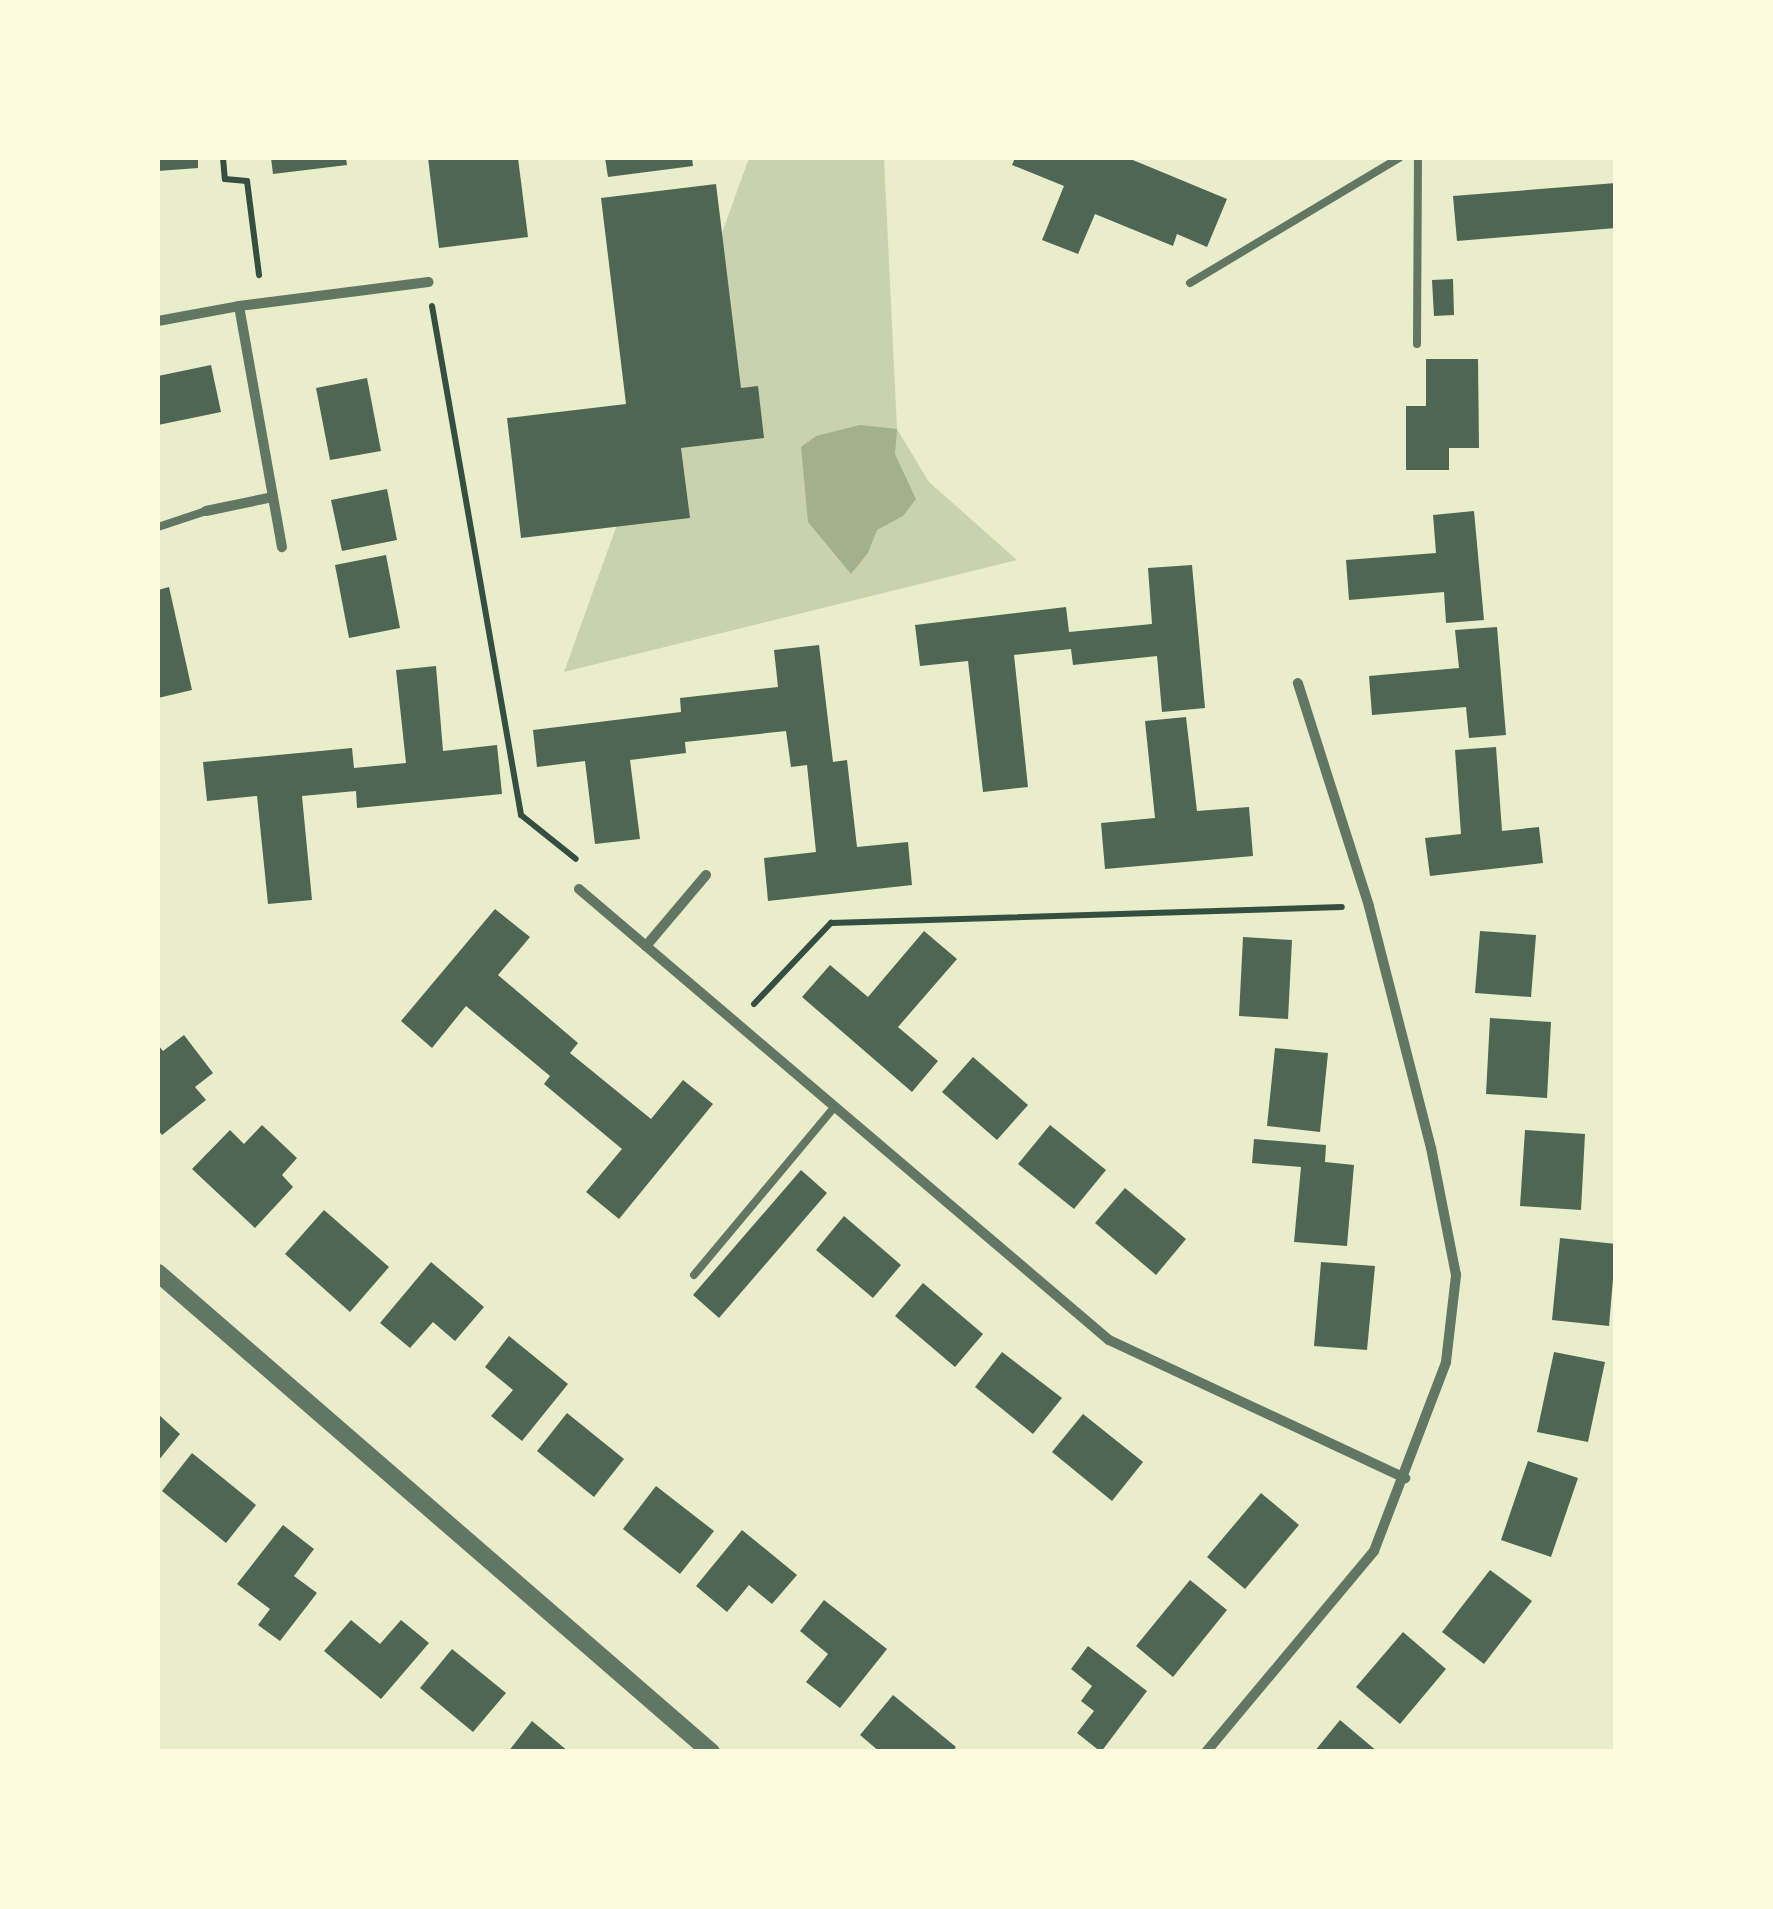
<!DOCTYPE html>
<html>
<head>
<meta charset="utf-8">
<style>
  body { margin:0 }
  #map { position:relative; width:1773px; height:1909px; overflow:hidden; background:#e9edc9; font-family:Commissioner,sans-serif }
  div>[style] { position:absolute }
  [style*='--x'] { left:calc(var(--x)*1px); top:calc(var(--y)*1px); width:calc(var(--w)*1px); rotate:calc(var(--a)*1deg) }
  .green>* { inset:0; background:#cad2ad }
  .water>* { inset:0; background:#a3b18a }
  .building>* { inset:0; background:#4f6655 }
  .path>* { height:6px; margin:-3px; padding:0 3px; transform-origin:3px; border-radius:3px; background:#344e41 }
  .service>* { height:8px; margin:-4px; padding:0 4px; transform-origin:4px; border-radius:4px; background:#617663 }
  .minor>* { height:10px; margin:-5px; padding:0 5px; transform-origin:5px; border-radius:5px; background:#617663 }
  .tertiary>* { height:18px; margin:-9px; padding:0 9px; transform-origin:9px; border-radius:9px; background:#617663 }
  span { translate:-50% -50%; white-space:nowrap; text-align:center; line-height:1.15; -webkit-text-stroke:8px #fefae0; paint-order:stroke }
  .frame { position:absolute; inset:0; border:160px solid #fefae0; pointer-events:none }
</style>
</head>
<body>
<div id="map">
  <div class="green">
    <i style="clip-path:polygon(749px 158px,884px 158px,897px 429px,929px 482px,1017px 560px,564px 672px)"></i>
  </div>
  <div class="water">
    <i style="clip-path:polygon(860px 425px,897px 429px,895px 454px,916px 499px,903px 516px,877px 530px,868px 553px,851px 574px,808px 522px,801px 447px,816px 436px)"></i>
  </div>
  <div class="building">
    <i style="clip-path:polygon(158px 158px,198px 158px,198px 168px,158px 171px)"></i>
    <i style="clip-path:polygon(271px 158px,346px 158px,347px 165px,273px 174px)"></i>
    <i style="clip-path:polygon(428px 158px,518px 158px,528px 237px,439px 248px)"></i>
    <i style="clip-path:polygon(605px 158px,692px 158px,693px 166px,608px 177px)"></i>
    <i style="clip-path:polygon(1015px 158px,1128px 158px,1227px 199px,1207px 247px,1177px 234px,1173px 246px,1095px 214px,1078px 254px,1042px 240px,1064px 186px,1012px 165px)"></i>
    <i style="clip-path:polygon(1616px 183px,1616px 228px,1457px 241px,1453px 196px)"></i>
    <i style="clip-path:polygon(716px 184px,741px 388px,758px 386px,764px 438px,681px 448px,690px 518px,521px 538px,507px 418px,626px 404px,601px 198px)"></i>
    <i style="clip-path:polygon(1453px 279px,1454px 315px,1434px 316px,1432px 280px)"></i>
    <i style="clip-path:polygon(1426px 359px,1478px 359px,1479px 448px,1449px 448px,1449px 470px,1406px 470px,1406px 406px,1426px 406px)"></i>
    <i style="clip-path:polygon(211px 365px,221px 412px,158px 425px,158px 376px)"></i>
    <i style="clip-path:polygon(367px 378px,381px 451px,330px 460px,316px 388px)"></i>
    <i style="clip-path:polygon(387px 489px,397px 540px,342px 551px,331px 500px)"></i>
    <i style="clip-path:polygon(1474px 511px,1484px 620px,1446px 623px,1444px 592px,1349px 600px,1346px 560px,1436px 553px,1433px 515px)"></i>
    <i style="clip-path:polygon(386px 555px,400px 628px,349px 638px,335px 565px)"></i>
    <i style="clip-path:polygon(1192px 565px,1205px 708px,1162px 712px,1157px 656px,1073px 665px,1071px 649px,1014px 655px,1028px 787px,983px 792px,968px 661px,920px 666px,915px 625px,1066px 607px,1069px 632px,1152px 624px,1148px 568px)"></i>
    <i style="clip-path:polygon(169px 587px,192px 690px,158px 698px,158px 590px)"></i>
    <i style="clip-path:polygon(1497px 627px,1506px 735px,1469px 738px,1466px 707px,1372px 715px,1369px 676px,1459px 668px,1455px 630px)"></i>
    <i style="clip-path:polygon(819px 645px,833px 762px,847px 760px,857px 847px,908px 842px,912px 885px,768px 901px,764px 858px,816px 852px,807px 765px,791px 767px,786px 731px,685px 742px,686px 753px,630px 760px,640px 839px,595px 844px,585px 761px,537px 767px,533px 730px,681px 712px,680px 698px,778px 687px,774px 650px)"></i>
    <i style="clip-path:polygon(436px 666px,443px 751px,497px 745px,502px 794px,357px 808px,356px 791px,302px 796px,312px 900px,268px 904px,257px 796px,207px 801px,203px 762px,352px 748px,354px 768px,406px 763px,396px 670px)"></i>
    <i style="clip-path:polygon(1186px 717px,1197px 811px,1249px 807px,1253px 856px,1105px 869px,1101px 823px,1155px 818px,1145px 721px)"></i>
    <i style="clip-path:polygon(1496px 747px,1502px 831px,1539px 827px,1543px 863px,1430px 876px,1425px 838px,1461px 834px,1455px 750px)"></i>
    <i style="clip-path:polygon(495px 909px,530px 937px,498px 975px,578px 1043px,570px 1053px,651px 1119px,683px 1080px,713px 1104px,619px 1219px,586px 1192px,622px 1149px,544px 1084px,550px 1076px,466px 1006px,432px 1048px,401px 1021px)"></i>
    <i style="clip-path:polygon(924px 931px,957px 959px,898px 1027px,938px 1061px,912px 1092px,802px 997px,830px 965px,868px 997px)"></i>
    <i style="clip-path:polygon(1480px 931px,1536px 935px,1531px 997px,1475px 993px)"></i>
    <i style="clip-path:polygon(1243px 937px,1292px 940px,1288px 1019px,1239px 1016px)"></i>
    <i style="clip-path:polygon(1490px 1018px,1551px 1022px,1547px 1098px,1486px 1094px)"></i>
    <i style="clip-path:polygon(184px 1035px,213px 1073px,195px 1087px,206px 1100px,162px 1135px,158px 1130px,158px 1045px,163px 1051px)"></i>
    <i style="clip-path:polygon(1275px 1048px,1328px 1053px,1320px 1132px,1267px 1126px)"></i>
    <i style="clip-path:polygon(973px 1057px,1028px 1105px,997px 1140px,942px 1092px)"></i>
    <i style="clip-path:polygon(262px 1125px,297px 1158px,282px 1175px,293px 1187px,255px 1228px,192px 1169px,230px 1130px,244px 1144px)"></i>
    <i style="clip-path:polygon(1050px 1125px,1106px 1170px,1074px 1209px,1018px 1164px)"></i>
    <i style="clip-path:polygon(1525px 1130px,1585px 1134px,1581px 1210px,1520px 1206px)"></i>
    <i style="clip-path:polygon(1254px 1139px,1326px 1145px,1325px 1162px,1354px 1165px,1347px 1246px,1294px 1242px,1301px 1167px,1252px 1163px)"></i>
    <i style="clip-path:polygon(801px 1170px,827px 1193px,719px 1318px,693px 1295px)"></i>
    <i style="clip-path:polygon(1125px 1188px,1186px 1239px,1156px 1275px,1095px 1223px)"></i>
    <i style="clip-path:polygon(324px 1210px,389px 1267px,350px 1312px,285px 1254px)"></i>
    <i style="clip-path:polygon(844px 1216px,901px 1265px,873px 1298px,816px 1250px)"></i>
    <i style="clip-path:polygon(1560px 1238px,1616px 1244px,1609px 1326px,1552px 1320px)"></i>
    <i style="clip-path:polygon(431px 1262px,484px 1307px,455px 1341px,433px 1322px,410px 1348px,380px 1323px)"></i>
    <i style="clip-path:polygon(1321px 1262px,1375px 1266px,1367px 1350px,1314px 1346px)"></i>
    <i style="clip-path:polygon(923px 1283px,983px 1334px,955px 1367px,895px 1316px)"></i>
    <i style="clip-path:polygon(509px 1336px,568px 1384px,522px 1441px,491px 1416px,513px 1390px,485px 1367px)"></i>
    <i style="clip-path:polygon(1002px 1352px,1062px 1398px,1033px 1434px,975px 1387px)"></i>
    <i style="clip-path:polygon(1554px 1352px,1605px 1362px,1588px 1442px,1537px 1432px)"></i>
    <i style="clip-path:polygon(567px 1413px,624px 1459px,594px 1497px,537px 1451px)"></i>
    <i style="clip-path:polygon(158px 1414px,180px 1434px,158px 1461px)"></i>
    <i style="clip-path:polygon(1083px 1414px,1143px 1462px,1112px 1501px,1052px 1452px)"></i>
    <i style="clip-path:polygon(192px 1453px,256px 1505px,226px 1543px,162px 1491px)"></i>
    <i style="clip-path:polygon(1528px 1461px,1578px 1478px,1551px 1557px,1501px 1540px)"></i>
    <i style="clip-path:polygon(656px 1486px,714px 1531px,680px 1574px,623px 1529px)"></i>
    <i style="clip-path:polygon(1261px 1493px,1299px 1525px,1245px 1589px,1207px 1557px)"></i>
    <i style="clip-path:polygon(283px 1525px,314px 1549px,294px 1576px,317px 1593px,280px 1641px,258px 1625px,270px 1609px,237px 1584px)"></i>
    <i style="clip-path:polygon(742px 1530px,797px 1575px,772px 1604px,749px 1585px,727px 1612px,696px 1586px)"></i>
    <i style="clip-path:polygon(1490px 1570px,1532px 1601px,1484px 1664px,1442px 1632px)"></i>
    <i style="clip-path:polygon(1190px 1580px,1227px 1610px,1173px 1677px,1136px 1646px)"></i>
    <i style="clip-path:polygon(824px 1600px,887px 1649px,840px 1708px,806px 1682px,828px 1654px,800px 1631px)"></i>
    <i style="clip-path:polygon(351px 1620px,380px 1644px,401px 1620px,429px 1643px,381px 1699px,324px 1651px)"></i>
    <i style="clip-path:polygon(1403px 1632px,1446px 1669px,1400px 1724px,1356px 1687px)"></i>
    <i style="clip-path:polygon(1088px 1646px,1147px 1691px,1101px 1752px,1077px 1733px,1094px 1711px,1081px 1701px,1092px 1686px,1071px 1669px)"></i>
    <i style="clip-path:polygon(452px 1649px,506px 1693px,473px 1732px,420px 1688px)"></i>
    <i style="clip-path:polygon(893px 1695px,956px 1747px,952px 1752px,880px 1752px,860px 1735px)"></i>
    <i style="clip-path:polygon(1340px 1720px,1378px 1752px,1314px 1752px)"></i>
    <i style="clip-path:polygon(532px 1721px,569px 1752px,508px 1752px)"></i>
  </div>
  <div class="path">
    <i style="--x:223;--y:158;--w:21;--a:85"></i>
    <i style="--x:225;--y:179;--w:22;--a:5"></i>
    <i style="--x:247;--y:181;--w:95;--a:82.7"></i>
    <i style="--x:432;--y:306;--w:517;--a:80.08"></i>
    <i style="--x:521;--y:815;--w:70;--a:38.7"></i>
    <i style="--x:754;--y:1004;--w:112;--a:-46.5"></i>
    <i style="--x:831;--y:923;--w:511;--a:-1.79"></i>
  </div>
  <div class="service">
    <i style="--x:1190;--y:283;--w:244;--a:-30.9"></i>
    <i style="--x:1417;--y:344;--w:186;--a:-89.7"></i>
    <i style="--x:158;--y:527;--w:51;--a:-18.4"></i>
    <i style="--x:694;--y:1275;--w:217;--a:-50.1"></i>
  </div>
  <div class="minor">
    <i style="--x:239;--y:306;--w:245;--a:79.9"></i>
    <i style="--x:158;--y:321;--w:82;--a:-10.5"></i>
    <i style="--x:239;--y:306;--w:191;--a:-7.2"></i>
    <i style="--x:206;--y:511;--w:68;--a:-11.8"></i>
    <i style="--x:579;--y:889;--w:696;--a:40.4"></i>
    <i style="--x:1109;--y:1340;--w:327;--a:25"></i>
    <i style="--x:646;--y:946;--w:93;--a:-49.8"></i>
    <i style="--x:1206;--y:1752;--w:262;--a:-50.1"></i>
    <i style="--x:1374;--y:1551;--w:202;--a:-69.1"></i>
    <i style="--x:1446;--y:1362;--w:88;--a:-83.4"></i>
    <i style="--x:1456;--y:1275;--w:129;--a:-101.1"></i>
    <i style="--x:1431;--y:1148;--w:250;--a:-104.4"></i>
    <i style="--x:1369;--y:906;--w:234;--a:-107.7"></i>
  </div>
  <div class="tertiary">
    <i style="--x:158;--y:1273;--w:732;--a:40.9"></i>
  </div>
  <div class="frame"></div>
</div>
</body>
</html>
